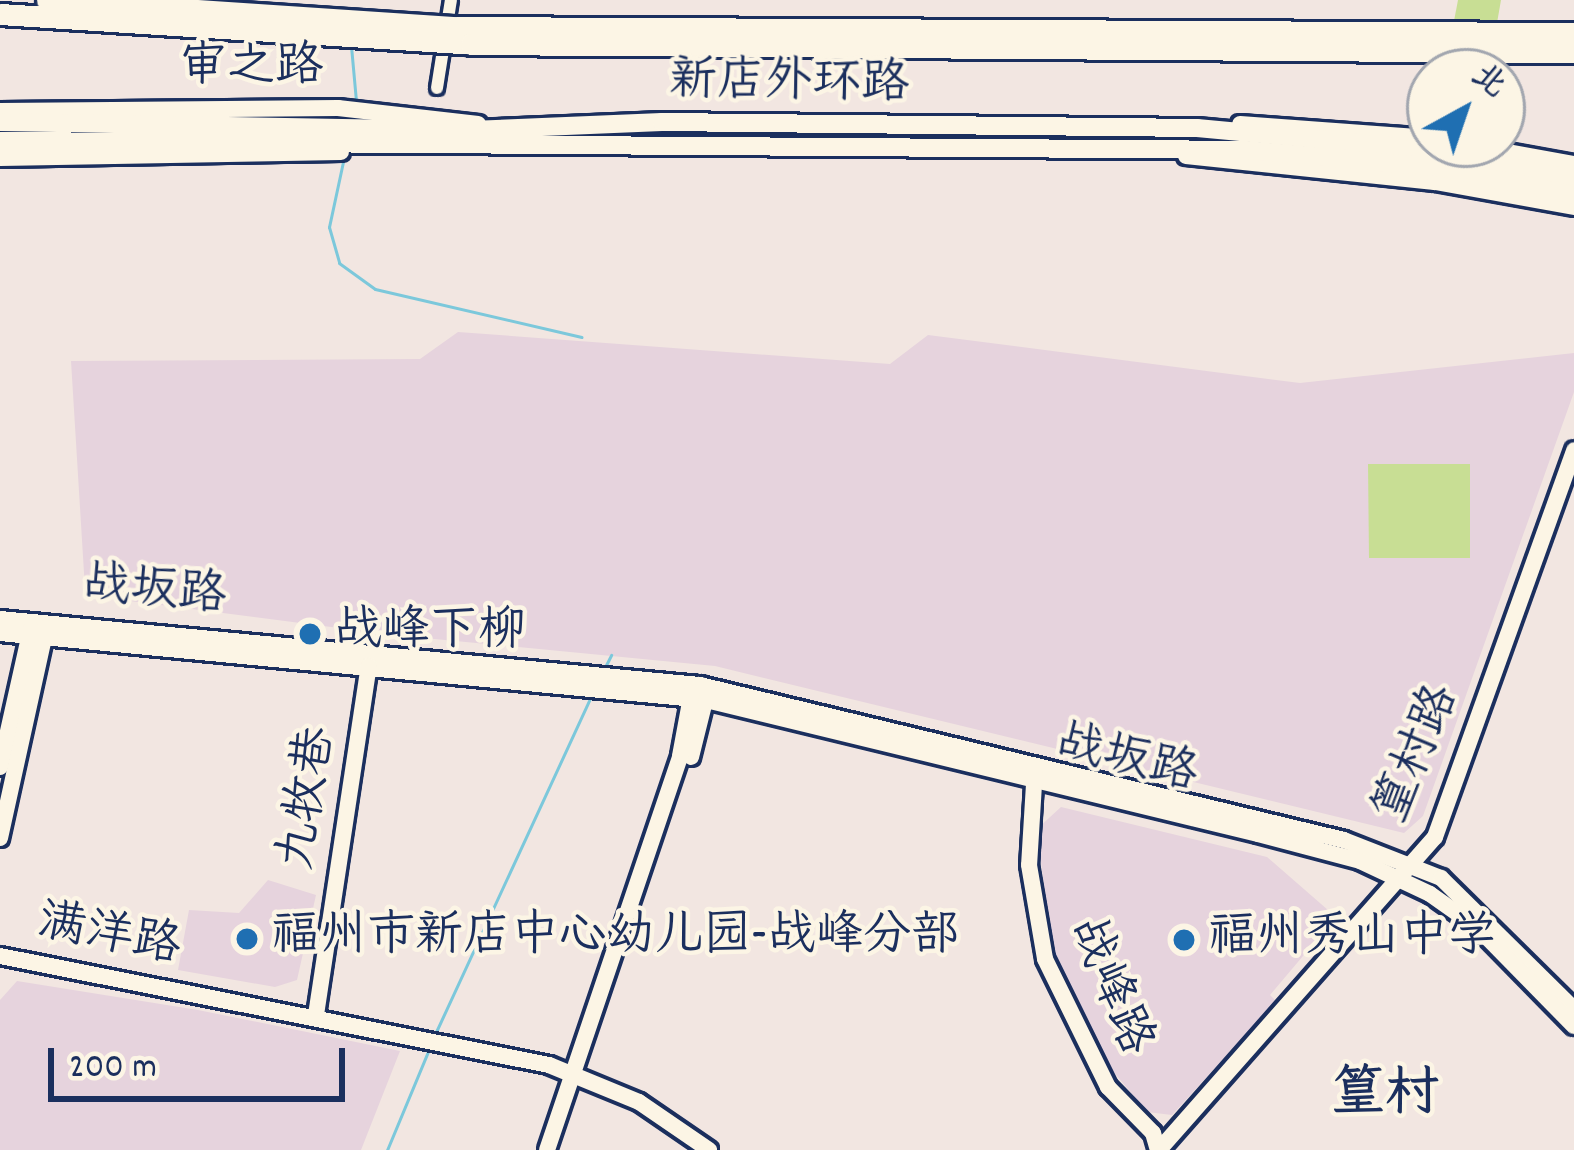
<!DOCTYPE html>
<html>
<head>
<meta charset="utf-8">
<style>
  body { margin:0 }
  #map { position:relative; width:1574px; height:1150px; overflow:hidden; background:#f2e6e1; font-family:Dekko,"LXGW WenKai TC",sans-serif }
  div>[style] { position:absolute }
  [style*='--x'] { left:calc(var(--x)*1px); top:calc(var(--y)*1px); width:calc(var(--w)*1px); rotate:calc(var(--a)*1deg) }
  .built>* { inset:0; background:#e6d3dd }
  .green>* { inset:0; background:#c8de94 }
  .stream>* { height:3px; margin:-1.5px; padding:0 1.5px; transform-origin:1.5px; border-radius:1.5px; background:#7cc8db }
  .roads { filter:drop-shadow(3px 0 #1b2f5e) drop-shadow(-3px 0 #1b2f5e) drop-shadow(0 3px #1b2f5e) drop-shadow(0 -3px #1b2f5e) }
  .street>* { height:12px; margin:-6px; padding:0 6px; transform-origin:6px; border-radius:6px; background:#fcf5e5 }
  .secondary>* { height:16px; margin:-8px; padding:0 8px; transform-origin:8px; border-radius:8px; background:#fcf5e5 }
  .primary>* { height:18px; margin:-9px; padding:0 9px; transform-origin:9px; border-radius:9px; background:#fcf5e5 }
  .bridges { filter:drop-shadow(3px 0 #1b2f5e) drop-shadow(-3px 0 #1b2f5e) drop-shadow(0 3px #1b2f5e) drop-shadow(0 -3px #1b2f5e) }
  .highway-bridge>* { height:21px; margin:-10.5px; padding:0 10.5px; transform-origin:10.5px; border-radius:10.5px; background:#fcf5e5 }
  .dots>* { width:33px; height:33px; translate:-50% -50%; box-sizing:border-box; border:6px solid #fcf5e5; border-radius:50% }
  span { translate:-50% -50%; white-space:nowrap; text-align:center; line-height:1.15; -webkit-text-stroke:9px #fcf5e5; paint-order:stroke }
  .street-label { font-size:48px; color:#1b2f5e }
  .poi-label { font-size:48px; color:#1b2f5e }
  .left { translate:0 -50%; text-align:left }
  .quarter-label { font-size:54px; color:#1b2f5e; font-weight:700 }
  .north { position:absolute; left:1406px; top:48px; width:120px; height:120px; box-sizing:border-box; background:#fcf5e5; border:3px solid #a2a6af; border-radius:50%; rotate:40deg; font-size:33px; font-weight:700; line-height:48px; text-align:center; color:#1b2f5e }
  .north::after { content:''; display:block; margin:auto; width:42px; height:54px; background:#1f6fb2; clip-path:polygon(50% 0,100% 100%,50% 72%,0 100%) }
  .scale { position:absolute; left:48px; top:1048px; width:297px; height:54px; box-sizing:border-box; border:6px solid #1b2f5e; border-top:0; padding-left:15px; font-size:36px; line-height:42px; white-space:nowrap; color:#1b2f5e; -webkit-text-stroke:9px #fcf5e5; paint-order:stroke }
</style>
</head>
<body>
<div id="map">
  <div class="built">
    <i style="clip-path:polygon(458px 332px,890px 364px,928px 335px,1300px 383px,1574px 353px,1574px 392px,1423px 816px,1404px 833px,715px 666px,393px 635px,99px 597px,85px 589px,71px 361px,420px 359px)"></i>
    <i style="clip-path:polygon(1061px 807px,1267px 857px,1336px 917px,1270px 995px,1276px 1001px,1172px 1115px,1147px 1112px,1107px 1064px,1051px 945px,1037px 829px)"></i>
    <i style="clip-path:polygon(268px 880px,316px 895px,297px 980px,275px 987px,178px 970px,189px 910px,239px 913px)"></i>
    <i style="clip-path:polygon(17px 981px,198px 1010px,400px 1051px,361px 1150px,0 1150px,0 1000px)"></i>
  </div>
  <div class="green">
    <i style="clip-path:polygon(1458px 0,1501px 0,1497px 23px,1454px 21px)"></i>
    <i style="clip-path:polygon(1368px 464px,1470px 464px,1470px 558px,1369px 558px)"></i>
  </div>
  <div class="stream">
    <i style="--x:351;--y:46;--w:55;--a:84.8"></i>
    <i style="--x:344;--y:157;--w:72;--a:102.1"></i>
    <i style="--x:329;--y:227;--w:37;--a:74"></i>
    <i style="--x:339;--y:263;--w:44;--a:35.8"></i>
    <i style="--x:375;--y:289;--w:212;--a:13.1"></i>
    <i style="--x:604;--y:669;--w:16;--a:-63"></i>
    <i style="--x:435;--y:1034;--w:374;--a:-65.2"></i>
    <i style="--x:387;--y:1150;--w:109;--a:-67.4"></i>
  </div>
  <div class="roads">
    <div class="street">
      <i style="--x:437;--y:88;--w:89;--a:-81"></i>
    </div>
    <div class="secondary">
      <i style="--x:0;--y:111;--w:338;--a:-0.5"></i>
      <i style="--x:338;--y:108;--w:141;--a:6.5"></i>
      <i style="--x:1240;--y:124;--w:191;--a:4.2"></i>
      <i style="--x:1464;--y:144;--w:112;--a:10.3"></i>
      <i style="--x:1186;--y:156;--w:250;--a:6"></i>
      <i style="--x:1435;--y:182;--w:141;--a:10.2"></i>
      <i style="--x:0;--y:158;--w:341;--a:-1"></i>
      <i style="--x:0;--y:619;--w:703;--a:5.39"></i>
      <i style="--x:700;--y:685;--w:662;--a:13.53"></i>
      <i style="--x:1344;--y:840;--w:104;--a:21.4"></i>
      <i style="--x:1441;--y:878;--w:187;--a:44.6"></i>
      <i style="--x:0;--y:633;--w:709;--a:5.42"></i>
      <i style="--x:706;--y:700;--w:568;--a:13.64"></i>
      <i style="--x:1258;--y:834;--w:106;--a:14.8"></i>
      <i style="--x:1360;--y:861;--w:77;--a:25.2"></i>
      <i style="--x:1430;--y:894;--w:59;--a:35.3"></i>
      <i style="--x:1478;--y:928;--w:137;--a:45.6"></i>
      <i style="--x:691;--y:757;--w:70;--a:-76"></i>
      <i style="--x:0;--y:767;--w:142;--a:-77.4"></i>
      <i style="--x:1035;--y:768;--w:97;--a:93.5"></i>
      <i style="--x:1029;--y:865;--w:95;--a:80.3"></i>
      <i style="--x:1045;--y:959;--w:143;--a:63.8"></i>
      <i style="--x:1108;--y:1087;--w:64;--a:45.6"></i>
      <i style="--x:1153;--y:1133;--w:18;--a:74"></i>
      <i style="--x:0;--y:838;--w:215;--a:-77.6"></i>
      <i style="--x:0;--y:956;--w:560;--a:11.23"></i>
      <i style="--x:549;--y:1065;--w:97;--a:22.3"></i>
      <i style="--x:639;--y:1102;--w:85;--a:34.4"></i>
      <i style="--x:316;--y:1015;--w:353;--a:-81.4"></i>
      <i style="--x:547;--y:1150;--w:416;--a:-71.3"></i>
      <i style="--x:680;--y:756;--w:66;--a:-79.5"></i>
      <i style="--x:1159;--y:1150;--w:417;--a:-48.6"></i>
      <i style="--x:1435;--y:837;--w:411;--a:-70.2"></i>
    </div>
    <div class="primary">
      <i style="--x:0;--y:122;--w:471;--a:1"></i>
      <i style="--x:471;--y:130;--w:191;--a:-2.4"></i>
      <i style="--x:662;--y:122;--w:535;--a:0.64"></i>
      <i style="--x:1197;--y:128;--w:215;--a:5.3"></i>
      <i style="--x:1411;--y:148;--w:166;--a:10.8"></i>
      <i style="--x:0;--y:141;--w:1246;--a:0.41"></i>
      <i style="--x:1246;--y:150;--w:191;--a:5.1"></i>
      <i style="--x:1436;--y:167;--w:141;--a:11.5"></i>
    </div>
  </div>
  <div class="bridges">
    <div class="highway-bridge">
      <i style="--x:47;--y:0;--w:411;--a:3.8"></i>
      <i style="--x:457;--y:27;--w:1117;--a:0.31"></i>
      <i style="--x:0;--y:14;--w:472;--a:3.6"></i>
      <i style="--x:471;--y:44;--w:1103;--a:0.42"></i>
    </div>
  </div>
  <div class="dots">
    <i style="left:310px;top:634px;background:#1f6fb2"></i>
    <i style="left:247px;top:939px;background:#1f6fb2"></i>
    <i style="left:1184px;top:940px;background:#1f6fb2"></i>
  </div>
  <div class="street-label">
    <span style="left:251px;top:70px">审之路</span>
    <span style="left:789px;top:85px;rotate:1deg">新店外环路</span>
    <span style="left:154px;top:593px;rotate:5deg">战坂路</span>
    <span style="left:1419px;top:755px;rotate:-67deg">篁村路</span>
    <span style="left:1126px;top:761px;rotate:14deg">战坂路</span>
    <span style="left:310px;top:799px;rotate:-81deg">九牧巷</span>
    <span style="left:109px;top:937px;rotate:11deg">满洋路</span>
    <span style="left:1108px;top:987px;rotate:67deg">战峰路</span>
  </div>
  <div class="poi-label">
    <span class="left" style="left:334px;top:634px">战峰下柳</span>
    <span class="left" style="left:271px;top:939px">福州市新店中心幼儿园-战峰分部</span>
    <span class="left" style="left:1208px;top:940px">福州秀山中学</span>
  </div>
  <div class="quarter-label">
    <span style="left:1385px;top:1098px">篁村</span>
  </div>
  <div class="north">北</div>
  <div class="scale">200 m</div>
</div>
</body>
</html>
